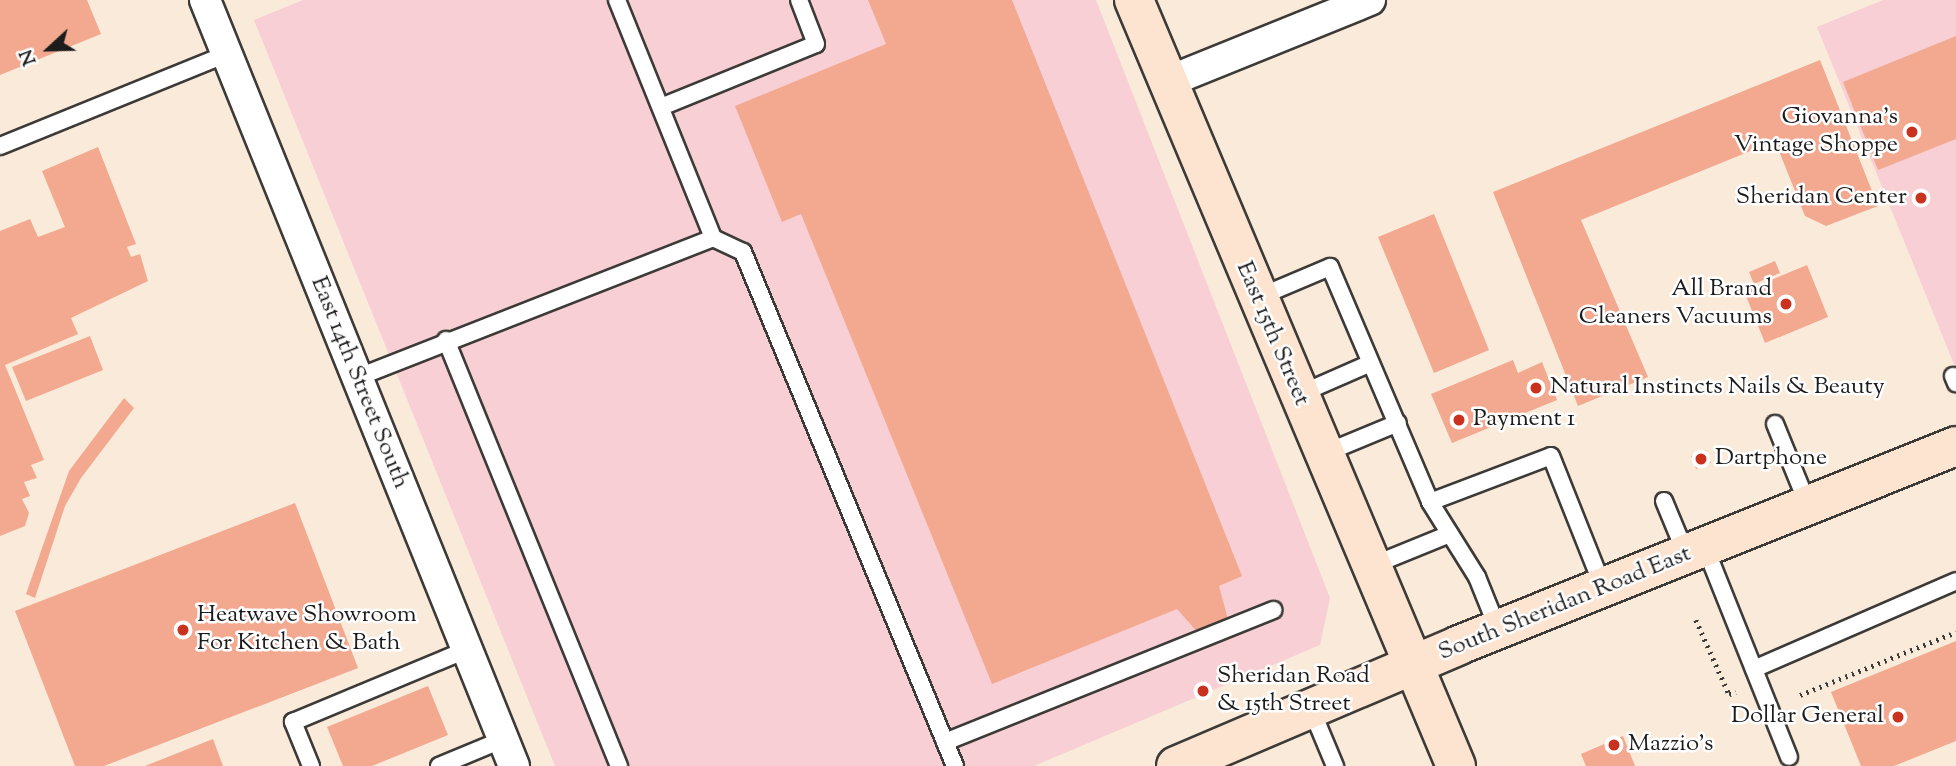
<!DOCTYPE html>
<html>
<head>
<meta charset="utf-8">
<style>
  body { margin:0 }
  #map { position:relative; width:1956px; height:766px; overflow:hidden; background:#f9ead9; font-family:"Sorts Mill Goudy",serif }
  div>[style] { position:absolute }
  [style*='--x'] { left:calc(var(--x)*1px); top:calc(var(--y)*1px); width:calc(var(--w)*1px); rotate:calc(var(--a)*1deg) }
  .built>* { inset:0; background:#f7cfd4 }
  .building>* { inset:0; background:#f3a990 }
  .path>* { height:4.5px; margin-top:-2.25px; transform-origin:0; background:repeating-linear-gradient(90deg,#3d3b38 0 2px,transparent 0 7px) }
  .roads { filter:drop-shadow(2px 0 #3d3b38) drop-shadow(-2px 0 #3d3b38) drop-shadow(0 2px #3d3b38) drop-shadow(0 -2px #3d3b38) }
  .service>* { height:16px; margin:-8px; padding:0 8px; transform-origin:8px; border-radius:8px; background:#fff }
  .minor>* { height:30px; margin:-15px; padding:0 15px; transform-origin:15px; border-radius:15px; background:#fff }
  .secondary>* { height:38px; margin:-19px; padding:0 19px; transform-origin:19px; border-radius:19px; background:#fde4d1 }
  .dots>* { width:19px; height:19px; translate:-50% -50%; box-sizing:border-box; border:4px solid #fff; border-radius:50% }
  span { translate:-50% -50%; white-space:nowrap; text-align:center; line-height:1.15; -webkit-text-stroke:5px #fff; paint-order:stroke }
  .poi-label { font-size:24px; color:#1c1c1c }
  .right { translate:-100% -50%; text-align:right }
  .left { translate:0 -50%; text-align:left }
  .street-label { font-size:24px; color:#1c1c1c }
  .north { position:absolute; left:14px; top:14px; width:70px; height:70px; -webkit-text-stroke:5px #fff; paint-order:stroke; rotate:248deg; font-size:19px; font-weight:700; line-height:28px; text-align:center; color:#1c1c1c }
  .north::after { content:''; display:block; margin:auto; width:24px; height:32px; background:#1c1c1c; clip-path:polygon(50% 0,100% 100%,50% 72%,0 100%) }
</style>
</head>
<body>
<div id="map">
  <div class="built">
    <i style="clip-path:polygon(303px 0,1096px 0,1330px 598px,1320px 645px,1034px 766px,555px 766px,254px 20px)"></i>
    <i style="clip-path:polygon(1883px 0,1956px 0,1956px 369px,1817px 27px)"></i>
  </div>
  <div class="building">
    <i style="clip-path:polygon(0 0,87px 0,101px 34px,0 75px)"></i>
    <i style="clip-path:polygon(868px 0,1012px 0,1242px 576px,1219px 586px,1229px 623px,1200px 635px,1177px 609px,992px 684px,801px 214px,782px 222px,735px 106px,886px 44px)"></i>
    <i style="clip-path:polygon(1956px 36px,1956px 139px,1878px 170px,1843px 82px)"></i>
    <i style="clip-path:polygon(1820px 60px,1878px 206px,1826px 226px,1805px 216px,1775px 141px,1581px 220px,1648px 377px,1578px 406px,1493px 192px)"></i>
    <i style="clip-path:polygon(98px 147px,136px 244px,127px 247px,131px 257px,140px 254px,148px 281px,71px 318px,78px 334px,5px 365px,44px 460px,31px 465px,37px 478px,24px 482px,30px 496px,22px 499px,29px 513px,25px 526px,0 536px,0 231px,30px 219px,38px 237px,65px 227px,42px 171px)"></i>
    <i style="clip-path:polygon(1434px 214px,1489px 350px,1434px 373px,1378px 237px)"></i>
    <i style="clip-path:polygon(1775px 261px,1780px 273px,1754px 284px,1749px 272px)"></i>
    <i style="clip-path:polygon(1807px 265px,1828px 317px,1765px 343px,1744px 291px)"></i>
    <i style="clip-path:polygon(90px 336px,103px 370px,26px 401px,12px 367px)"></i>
    <i style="clip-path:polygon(1513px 360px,1518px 373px,1542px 362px,1557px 400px,1452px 443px,1431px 394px)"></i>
    <i style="clip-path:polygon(124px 398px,134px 408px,81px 478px,65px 506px,35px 598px,26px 594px,69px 471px)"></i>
    <i style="clip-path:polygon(1706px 450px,1711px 463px,1696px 469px,1691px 456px)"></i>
    <i style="clip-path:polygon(295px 503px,358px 668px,104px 766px,75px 766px,15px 611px)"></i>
    <i style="clip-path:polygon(1956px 641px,1956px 741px,1894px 766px,1861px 766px,1831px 692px)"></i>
    <i style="clip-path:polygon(428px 686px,448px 735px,372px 766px,343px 766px,327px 727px)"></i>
    <i style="clip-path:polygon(1623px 736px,1635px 766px,1586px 766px,1581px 754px)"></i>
    <i style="clip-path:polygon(213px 739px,223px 766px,145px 766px)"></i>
  </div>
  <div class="path">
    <i style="--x:1696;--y:620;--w:81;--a:66"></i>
    <i style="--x:1729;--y:694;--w:7;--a:-16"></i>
    <i style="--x:1800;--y:695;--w:168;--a:-22"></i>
  </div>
  <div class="roads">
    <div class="service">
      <i style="--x:617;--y:0;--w:257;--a:68"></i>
      <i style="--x:661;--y:107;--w:167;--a:-22.1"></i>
      <i style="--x:816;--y:44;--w:47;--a:-111.1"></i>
      <i style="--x:0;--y:146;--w:245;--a:-22.1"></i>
      <i style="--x:1259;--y:297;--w:77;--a:-22.9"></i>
      <i style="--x:1330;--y:267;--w:255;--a:66.9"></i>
      <i style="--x:1430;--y:502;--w:89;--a:57.9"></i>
      <i style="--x:1477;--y:577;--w:56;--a:68"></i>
      <i style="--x:446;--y:340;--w:460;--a:67.9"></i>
      <i style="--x:1953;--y:376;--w:8;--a:67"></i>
      <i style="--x:356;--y:378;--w:383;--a:-21.4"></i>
      <i style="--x:713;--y:238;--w:33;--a:25"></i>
      <i style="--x:743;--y:252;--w:556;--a:67.59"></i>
      <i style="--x:1300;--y:394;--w:77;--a:-23.6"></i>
      <i style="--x:1775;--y:424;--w:87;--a:67.8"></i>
      <i style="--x:1323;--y:454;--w:81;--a:-22.5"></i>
      <i style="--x:1664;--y:501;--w:57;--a:67.5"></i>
      <i style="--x:1430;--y:502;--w:129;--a:-20.8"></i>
      <i style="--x:1551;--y:456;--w:141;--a:68.3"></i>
      <i style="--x:1705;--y:547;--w:226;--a:68.2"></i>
      <i style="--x:1371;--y:566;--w:85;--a:-22.1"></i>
      <i style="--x:1754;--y:669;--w:220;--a:-23.5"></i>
      <i style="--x:1312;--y:711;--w:60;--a:67.3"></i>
      <i style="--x:945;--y:742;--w:354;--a:-21.9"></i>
      <i style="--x:311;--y:766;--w:48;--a:-112.2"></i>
      <i style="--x:293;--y:722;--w:187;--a:-22.6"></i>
      <i style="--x:439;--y:766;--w:70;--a:-22.6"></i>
    </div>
    <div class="minor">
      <i style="--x:205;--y:0;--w:826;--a:68.03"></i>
      <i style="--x:1167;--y:82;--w:219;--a:-22"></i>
    </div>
    <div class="secondary">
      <i style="--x:1134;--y:0;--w:831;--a:67.2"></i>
      <i style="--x:1176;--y:766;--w:308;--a:-23.1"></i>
      <i style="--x:1459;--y:645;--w:535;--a:-21.82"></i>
    </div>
  </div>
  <div class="dots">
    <i style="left:1912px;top:132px;background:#c8321e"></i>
    <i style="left:1921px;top:198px;background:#c8321e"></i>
    <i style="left:1786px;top:304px;background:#c8321e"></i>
    <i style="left:1536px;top:388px;background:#c8321e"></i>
    <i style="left:1459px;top:420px;background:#c8321e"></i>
    <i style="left:1701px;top:459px;background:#c8321e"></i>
    <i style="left:183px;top:630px;background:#c8321e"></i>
    <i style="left:1203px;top:691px;background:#c8321e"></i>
    <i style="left:1898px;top:717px;background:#c8321e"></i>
    <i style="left:1614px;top:745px;background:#c8321e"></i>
  </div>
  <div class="poi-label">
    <span class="right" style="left:1898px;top:132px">Giovanna's<br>Vintage Shoppe</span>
    <span class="right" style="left:1907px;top:198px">Sheridan Center</span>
    <span class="right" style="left:1772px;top:304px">All Brand<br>Cleaners Vacuums</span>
    <span class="left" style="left:1550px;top:388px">Natural Instincts Nails &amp; Beauty</span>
    <span class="left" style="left:1473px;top:420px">Payment 1</span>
    <span class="left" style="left:1715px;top:459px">Dartphone</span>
    <span class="left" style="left:197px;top:630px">Heatwave Showroom<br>For Kitchen &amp; Bath</span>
    <span class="left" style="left:1217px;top:691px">Sheridan Road<br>&amp; 15th Street</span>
    <span class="right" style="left:1884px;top:717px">Dollar General</span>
    <span class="left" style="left:1628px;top:745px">Mazzio's</span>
  </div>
  <div class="street-label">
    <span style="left:1272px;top:334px;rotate:67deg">East 15th Street</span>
    <span style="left:359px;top:383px;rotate:68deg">East 14th Street South</span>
    <span style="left:1565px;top:604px;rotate:-22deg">South Sheridan Road East</span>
  </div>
  <div class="north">N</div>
</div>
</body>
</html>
